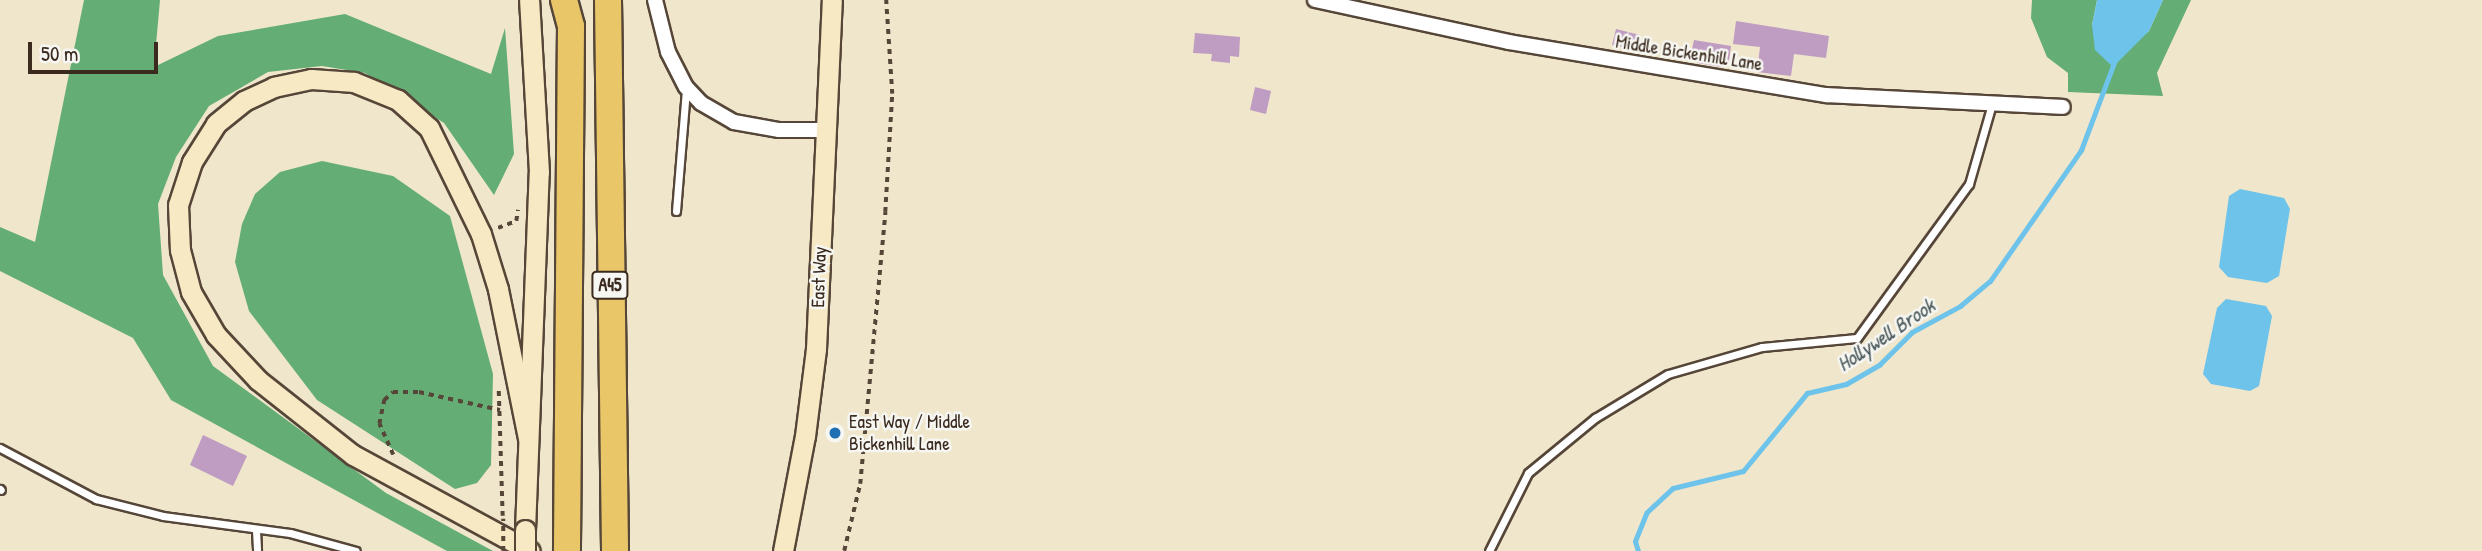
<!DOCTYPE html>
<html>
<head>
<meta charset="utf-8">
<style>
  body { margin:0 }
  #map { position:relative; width:2482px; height:551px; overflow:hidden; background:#efe6cc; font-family:"Patrick Hand",sans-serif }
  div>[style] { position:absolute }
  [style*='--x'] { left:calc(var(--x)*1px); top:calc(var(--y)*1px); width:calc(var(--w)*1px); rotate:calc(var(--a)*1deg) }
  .forest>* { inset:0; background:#64ad75 }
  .water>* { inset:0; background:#6dc3ea }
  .stream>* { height:5px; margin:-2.5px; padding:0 2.5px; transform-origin:2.5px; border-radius:2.5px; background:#6dc3ea }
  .building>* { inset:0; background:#bf9cc1 }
  .path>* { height:3.5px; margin-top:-1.75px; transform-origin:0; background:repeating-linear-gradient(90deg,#564638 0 5px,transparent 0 10px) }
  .roads { filter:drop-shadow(2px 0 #564638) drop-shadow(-2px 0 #564638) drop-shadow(0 2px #564638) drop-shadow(0 -2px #564638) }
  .lane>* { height:7px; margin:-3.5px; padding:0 3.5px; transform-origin:3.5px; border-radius:3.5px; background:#fff }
  .street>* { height:14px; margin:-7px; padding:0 7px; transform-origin:7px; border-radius:7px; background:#fff }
  .secondary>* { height:19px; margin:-9.5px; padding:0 9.5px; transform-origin:9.5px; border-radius:9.5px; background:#f6e9c3 }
  .highway>* { height:26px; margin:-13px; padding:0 13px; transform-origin:13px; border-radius:13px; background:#e9c769 }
  .path-bridge>* { height:3.5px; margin-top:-1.75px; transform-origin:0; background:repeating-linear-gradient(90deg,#564638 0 5px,transparent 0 10px) }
  .bridges { filter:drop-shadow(2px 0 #564638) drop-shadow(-2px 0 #564638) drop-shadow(0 2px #564638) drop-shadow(0 -2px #564638) }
  .secondary-bridge>* { height:19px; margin:-9.5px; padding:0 9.5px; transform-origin:9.5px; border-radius:9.5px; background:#f6e9c3 }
  .dots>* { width:19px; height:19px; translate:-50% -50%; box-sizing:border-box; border:4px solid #f6f6f2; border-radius:50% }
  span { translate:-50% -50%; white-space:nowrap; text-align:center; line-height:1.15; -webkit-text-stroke:5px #f6f6f2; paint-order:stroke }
  .shield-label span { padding:2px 5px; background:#f6f6f2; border:2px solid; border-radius:5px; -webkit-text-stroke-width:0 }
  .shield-label { font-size:18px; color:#3b2a1e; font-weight:700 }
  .street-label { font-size:19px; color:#3b2a1e }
  .poi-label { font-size:19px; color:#3b2a1e }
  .left { translate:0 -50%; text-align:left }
  .water-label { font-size:21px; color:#4a585b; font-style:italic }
  .scale { position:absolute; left:28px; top:42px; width:130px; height:32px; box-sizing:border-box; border:4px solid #3b2a1e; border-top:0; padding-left:9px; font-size:21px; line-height:24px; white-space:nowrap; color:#3b2a1e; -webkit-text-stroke:5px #f6f6f2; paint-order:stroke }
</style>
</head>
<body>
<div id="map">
  <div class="forest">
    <i style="clip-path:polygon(84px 0,160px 0,154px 67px,218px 36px,345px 14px,491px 74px,505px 28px,514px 154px,494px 195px,444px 123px,365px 73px,322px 66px,268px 72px,209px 106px,176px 157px,158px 204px,163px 275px,213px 366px,386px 493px,493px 551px,447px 551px,171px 400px,133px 338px,0 271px,0 227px,35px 242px)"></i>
    <i style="clip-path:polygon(2032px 0,2097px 0,2092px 25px,2118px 58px,2149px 31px,2163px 0,2191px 0,2157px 73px,2163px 96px,2068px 92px,2068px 73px,2047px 57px,2031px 18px)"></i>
    <i style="clip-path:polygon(322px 161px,393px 176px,450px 216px,493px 374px,491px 465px,477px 483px,455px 489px,317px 400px,249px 311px,235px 262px,242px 224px,255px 194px,280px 172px)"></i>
  </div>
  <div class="water">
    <i style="clip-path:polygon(2097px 0,2163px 0,2149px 31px,2113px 67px,2095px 50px,2092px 25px)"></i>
    <i style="clip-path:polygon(2240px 189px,2284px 198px,2290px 209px,2279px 276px,2267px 283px,2228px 277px,2219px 267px,2229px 196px)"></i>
    <i style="clip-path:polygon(2226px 299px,2266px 306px,2272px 316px,2259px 386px,2250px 391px,2211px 384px,2203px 374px,2217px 308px)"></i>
  </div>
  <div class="stream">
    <i style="--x:1638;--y:551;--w:10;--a:-107"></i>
    <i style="--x:1635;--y:541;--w:31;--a:-68"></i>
    <i style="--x:1647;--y:512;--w:35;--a:-43"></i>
    <i style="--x:1673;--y:488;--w:72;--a:-13.7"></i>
    <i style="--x:1743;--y:471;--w:101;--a:-50.6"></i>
    <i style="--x:1807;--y:393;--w:40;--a:-13"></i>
    <i style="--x:1846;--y:384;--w:39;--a:-30"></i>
    <i style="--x:1880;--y:364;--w:45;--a:-45"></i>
    <i style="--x:1912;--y:332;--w:55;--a:-28.4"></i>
    <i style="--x:1960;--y:306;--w:39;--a:-40"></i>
    <i style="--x:1990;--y:281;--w:160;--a:-55.2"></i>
    <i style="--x:2081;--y:150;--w:96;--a:-69.3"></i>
  </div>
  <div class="building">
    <i style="clip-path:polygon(1736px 21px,1829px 36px,1826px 58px,1794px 54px,1791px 76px,1757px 72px,1760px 47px,1733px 44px)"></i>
    <i style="clip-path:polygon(1616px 29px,1640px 35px,1637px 50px,1612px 45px)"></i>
    <i style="clip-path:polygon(1195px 33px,1240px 37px,1239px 57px,1230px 56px,1230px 63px,1211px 61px,1212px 54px,1193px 53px)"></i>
    <i style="clip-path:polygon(1694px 40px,1731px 46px,1729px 61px,1722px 59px,1721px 67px,1697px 63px,1698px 55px,1691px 54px)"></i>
    <i style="clip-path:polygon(1255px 87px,1271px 91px,1266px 114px,1250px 110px)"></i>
    <i style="clip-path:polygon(203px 435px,247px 456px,233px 486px,190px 465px)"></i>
  </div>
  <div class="path">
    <i style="--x:498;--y:228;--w:19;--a:-21"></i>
    <i style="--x:516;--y:221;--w:11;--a:-80"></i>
    <i style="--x:499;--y:391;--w:125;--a:88.2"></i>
    <i style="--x:393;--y:455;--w:34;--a:-114"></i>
    <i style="--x:379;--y:424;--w:25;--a:-78"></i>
    <i style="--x:384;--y:400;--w:12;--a:-42"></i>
    <i style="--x:393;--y:392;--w:26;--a:0"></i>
    <i style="--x:419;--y:392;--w:83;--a:12.5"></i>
    <i style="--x:844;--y:551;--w:69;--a:-76.6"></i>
    <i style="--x:860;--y:484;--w:273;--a:-84.7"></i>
    <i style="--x:885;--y:212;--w:118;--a:-86.6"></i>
    <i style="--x:892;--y:94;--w:94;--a:-93.7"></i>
  </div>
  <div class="roads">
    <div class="lane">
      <i style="--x:676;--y:211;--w:121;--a:-85.3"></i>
      <i style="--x:0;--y:448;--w:109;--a:28"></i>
      <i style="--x:96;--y:499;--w:69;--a:14.2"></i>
      <i style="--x:163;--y:516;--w:128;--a:7.6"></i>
      <i style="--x:290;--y:533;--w:68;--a:15.3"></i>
      <i style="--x:0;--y:489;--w:1;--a:45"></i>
      <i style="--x:256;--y:530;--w:21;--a:87"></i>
      <i style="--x:1489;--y:551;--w:87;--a:-63.4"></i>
      <i style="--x:1528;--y:473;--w:87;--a:-39.4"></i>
      <i style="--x:1595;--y:418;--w:85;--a:-31.1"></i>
      <i style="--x:1668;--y:374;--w:98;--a:-16"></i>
      <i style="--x:1762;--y:347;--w:95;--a:-5.4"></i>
      <i style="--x:1857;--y:338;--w:190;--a:-54"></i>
      <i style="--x:1969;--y:184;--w:83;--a:-74"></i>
    </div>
    <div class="street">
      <i style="--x:655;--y:0;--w:54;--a:76"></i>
      <i style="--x:668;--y:52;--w:39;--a:63"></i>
      <i style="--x:686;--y:87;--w:22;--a:47"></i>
      <i style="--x:701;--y:103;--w:38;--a:30"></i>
      <i style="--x:734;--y:122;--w:46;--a:10.1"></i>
      <i style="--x:779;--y:130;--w:44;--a:0"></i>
      <i style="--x:1315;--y:0;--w:198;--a:12.2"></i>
      <i style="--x:1509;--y:42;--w:322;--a:9.5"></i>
      <i style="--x:1827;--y:95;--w:236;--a:2.9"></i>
    </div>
    <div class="secondary">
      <i style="--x:528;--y:438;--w:152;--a:-101.4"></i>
      <i style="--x:498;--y:289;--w:58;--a:-107.2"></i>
      <i style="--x:481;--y:234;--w:118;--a:-116.1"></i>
      <i style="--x:429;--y:128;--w:42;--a:-137.9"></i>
      <i style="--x:398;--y:100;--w:48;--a:-157.8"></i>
      <i style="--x:354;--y:82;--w:43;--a:-176"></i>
      <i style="--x:311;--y:79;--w:38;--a:168"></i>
      <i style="--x:274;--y:87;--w:33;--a:155"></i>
      <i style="--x:244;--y:101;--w:36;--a:141"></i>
      <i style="--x:216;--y:124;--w:45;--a:122.3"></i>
      <i style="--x:192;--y:162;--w:45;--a:108"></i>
      <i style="--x:178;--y:205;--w:45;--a:87.5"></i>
      <i style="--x:180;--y:250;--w:43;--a:75.3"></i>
      <i style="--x:191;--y:292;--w:50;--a:59.8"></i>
      <i style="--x:216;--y:335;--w:62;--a:47"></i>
      <i style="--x:258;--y:380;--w:121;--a:38.3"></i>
      <i style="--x:353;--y:455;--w:201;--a:28.5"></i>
      <i style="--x:525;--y:530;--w:358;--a:-87.8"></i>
      <i style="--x:539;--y:172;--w:172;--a:-93.3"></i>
      <i style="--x:783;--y:551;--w:117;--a:-79.2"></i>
      <i style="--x:805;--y:436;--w:88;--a:-82.8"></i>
      <i style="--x:816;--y:349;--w:349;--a:-87.4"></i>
    </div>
    <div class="highway">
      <i style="--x:564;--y:0;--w:27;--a:75"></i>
      <i style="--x:571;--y:26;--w:525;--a:90.44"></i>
      <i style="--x:608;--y:0;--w:551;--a:89.27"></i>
    </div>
  </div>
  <div class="path-bridge">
    <i style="--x:503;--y:551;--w:32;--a:-90"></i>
  </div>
  <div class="bridges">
    <div class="secondary-bridge">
      <i style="--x:525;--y:551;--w:21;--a:-90"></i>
    </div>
  </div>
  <div class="dots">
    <i style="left:835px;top:433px;background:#1f6fb2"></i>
  </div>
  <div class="shield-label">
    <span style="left:610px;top:285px">A45</span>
  </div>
  <div class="street-label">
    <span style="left:1689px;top:53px;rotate:9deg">Middle Bickenhill Lane</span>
    <span style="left:819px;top:277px;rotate:-88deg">East Way</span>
  </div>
  <div class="poi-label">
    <span class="left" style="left:849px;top:433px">East Way / Middle<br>Bickenhill Lane</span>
  </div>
  <div class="water-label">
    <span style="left:1886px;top:335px;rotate:-34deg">Hollywell Brook</span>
  </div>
  <div class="scale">50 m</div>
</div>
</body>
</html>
